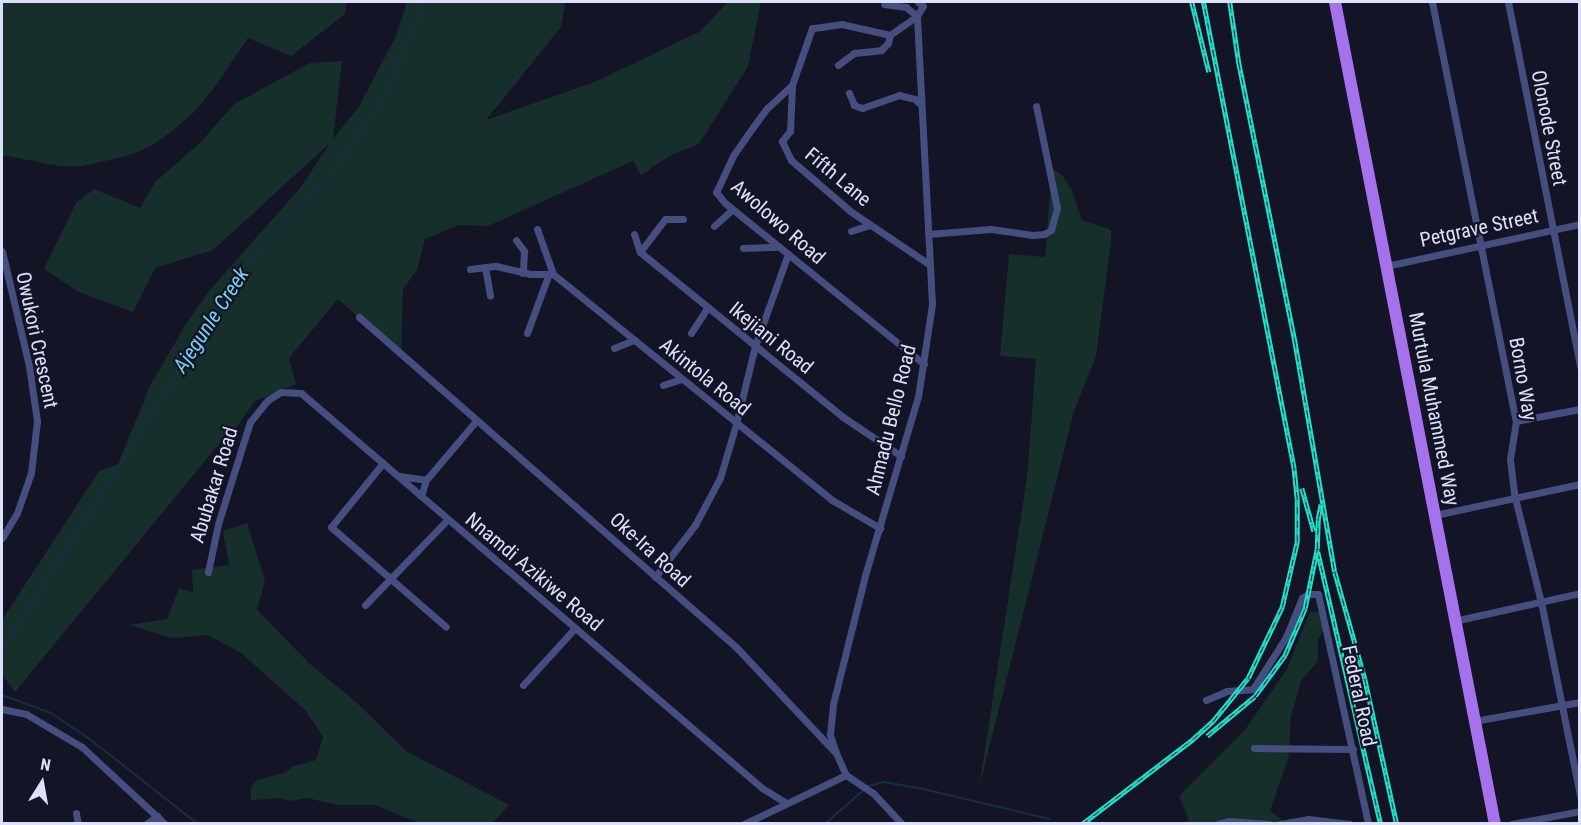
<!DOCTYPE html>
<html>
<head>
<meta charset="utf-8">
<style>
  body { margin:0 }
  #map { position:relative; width:1581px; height:825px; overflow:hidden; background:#131426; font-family:"Roboto Condensed",sans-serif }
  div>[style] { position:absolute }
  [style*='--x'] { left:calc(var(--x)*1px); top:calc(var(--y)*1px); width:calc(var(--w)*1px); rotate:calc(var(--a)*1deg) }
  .green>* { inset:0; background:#172f2a }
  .stream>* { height:2px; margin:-1px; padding:0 1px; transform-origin:1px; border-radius:1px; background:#142f44 }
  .street>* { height:7px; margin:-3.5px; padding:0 3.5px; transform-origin:3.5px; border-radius:3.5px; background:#444e7f }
  .primary>* { height:12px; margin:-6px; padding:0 6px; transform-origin:6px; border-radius:6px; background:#a572ec }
  .rail>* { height:4.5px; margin-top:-2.25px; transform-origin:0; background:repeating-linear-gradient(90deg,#131426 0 7px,#22e1cd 0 14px); box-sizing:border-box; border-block:2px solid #22e1cd }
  span { translate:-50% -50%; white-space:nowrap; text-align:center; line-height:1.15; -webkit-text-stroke:4.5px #131426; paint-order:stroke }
  .street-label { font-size:20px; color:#dde0fa }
  .water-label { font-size:21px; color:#79cfed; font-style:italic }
  .frame { position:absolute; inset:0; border:3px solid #dde0fa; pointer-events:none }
  .north { position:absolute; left:12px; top:753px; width:60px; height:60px; -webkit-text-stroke:4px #131426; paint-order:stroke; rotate:11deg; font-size:16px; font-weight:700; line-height:24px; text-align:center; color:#dde0fa }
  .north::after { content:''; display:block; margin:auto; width:21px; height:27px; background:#dde0fa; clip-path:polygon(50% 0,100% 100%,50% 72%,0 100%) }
</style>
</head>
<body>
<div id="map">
  <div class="green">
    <i style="clip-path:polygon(2px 2px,346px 2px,345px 14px,291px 56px,248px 38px,214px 88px,193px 113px,172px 131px,151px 146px,127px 156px,83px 166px,59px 166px,2px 155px)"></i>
    <i style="clip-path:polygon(407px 2px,565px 2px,561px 27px,486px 120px,595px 82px,699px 32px,728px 2px,761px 2px,748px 66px,699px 144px,671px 155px,641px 175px,633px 161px,488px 226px,459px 225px,425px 239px,417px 270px,403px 289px,401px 355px,338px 299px,289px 358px,296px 384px,255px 401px,227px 441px,223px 439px,15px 692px,2px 674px,2px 620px,99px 471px,118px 464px,150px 386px,186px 324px,209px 291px,301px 187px,330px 143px,213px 250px,155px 268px,133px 312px,79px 292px,44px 269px,76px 203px,94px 189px,140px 208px,155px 182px,200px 143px,234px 104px,310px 63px,342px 61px,333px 139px,358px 108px,395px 38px)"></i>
    <i style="clip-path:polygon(1052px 168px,1063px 176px,1071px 188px,1082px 220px,1111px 230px,1111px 242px,1096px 356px,1074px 411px,979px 788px,1027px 477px,1036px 359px,1000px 356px,1009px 254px,1045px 257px)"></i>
    <i style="clip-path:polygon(247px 523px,265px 581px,257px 610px,310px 664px,356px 702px,406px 751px,509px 805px,492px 823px,421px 824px,375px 805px,338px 805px,307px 798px,292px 801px,278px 798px,251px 800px,251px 788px,257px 780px,284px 773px,294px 766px,316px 760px,323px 737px,306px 711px,240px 652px,207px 635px,171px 638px,130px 625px,167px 619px,179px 588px,193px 593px,192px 570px,229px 565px,223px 531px)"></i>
    <i style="clip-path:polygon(1310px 612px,1319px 612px,1329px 623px,1318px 639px,1318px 661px,1301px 681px,1291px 716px,1289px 756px,1270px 811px,1286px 823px,1183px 823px,1189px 820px,1179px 796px,1245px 730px,1287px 669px)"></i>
  </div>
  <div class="stream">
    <i style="--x:2;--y:647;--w:55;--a:-55.4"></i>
    <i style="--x:33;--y:602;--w:400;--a:-57.8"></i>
    <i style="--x:246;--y:264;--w:132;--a:-46.5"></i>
    <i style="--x:337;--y:168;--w:92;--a:-56.5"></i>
    <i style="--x:388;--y:91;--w:96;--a:-68"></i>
    <i style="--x:2;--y:695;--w:52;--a:20.2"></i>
    <i style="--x:51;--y:713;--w:43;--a:33.7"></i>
    <i style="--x:87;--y:737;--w:141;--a:38.1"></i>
    <i style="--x:825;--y:824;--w:57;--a:-41.5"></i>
    <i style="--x:868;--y:786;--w:16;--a:-14"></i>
    <i style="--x:884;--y:782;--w:40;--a:10"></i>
    <i style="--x:923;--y:789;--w:130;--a:13.3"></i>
  </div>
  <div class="street">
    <i style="--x:918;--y:2;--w:6;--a:39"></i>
    <i style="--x:923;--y:6;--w:12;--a:121"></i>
    <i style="--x:917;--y:16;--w:33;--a:145"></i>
    <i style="--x:890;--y:35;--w:49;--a:-167.1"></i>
    <i style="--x:842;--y:24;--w:30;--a:172"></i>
    <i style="--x:812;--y:28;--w:60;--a:109.3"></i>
    <i style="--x:792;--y:85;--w:34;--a:137"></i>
    <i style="--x:767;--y:108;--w:24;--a:126"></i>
    <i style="--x:753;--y:127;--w:35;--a:125"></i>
    <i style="--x:733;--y:156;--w:40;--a:115"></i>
    <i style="--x:716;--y:192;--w:14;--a:51"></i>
    <i style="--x:725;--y:203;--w:256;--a:39"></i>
    <i style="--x:1432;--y:2;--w:427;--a:78.7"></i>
    <i style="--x:1516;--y:421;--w:39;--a:99"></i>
    <i style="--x:1510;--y:460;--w:38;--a:83"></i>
    <i style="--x:1515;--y:498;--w:107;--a:76"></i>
    <i style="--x:1541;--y:602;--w:198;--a:78.6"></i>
    <i style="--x:1508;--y:2;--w:371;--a:78.8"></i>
    <i style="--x:838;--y:65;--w:20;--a:-37"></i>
    <i style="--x:854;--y:53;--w:27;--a:-6"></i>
    <i style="--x:881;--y:50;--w:10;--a:-45"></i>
    <i style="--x:888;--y:43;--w:8;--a:-76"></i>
    <i style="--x:792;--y:86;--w:45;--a:92.5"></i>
    <i style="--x:790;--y:131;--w:13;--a:129"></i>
    <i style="--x:782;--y:141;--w:21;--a:65"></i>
    <i style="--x:791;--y:160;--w:78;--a:40.8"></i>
    <i style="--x:850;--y:211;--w:95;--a:33.9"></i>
    <i style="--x:849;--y:93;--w:13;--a:67"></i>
    <i style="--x:854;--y:105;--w:9;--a:21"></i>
    <i style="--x:862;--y:108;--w:39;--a:-19"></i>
    <i style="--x:899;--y:95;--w:16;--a:14"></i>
    <i style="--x:915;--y:99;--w:8;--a:45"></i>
    <i style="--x:714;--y:226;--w:25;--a:-42"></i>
    <i style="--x:537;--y:229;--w:48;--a:70.4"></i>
    <i style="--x:553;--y:274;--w:359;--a:39"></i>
    <i style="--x:832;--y:500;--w:56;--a:30.3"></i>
    <i style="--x:851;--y:231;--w:20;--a:-18"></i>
    <i style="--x:634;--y:234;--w:19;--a:72"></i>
    <i style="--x:640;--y:252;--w:262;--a:39.1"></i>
    <i style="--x:843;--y:417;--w:70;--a:33.9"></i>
    <i style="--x:928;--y:234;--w:63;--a:-4.5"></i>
    <i style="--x:991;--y:229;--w:42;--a:8.1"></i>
    <i style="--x:1033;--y:235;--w:11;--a:-5"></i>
    <i style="--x:1044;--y:234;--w:8;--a:-30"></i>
    <i style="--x:1051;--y:230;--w:23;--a:-75"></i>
    <i style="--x:1057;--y:208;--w:104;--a:-101.6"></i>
    <i style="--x:516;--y:240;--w:14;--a:54"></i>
    <i style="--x:524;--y:251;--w:22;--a:93"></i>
    <i style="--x:743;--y:248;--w:36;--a:-2"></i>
    <i style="--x:2;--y:251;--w:118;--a:76.8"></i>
    <i style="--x:29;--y:366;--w:56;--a:81.7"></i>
    <i style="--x:37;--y:421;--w:52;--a:96.6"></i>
    <i style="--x:31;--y:473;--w:42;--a:109.3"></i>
    <i style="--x:17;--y:513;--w:29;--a:121"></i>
    <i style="--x:640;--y:252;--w:41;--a:-52.9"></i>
    <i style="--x:665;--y:219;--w:18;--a:0"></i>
    <i style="--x:1386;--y:266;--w:198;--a:-12.2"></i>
    <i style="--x:485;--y:267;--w:29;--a:80"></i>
    <i style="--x:470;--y:269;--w:26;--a:-7"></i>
    <i style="--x:496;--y:266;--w:35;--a:13"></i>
    <i style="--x:530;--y:274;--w:23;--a:0"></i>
    <i style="--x:359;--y:317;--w:501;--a:41.2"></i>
    <i style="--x:736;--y:647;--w:146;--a:46.7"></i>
    <i style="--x:836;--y:753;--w:24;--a:66"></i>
    <i style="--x:846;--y:775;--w:32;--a:34"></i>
    <i style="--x:873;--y:793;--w:42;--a:46.9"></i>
    <i style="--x:527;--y:333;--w:61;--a:-69.8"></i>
    <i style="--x:691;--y:333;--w:31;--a:-57"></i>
    <i style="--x:614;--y:348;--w:22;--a:-22"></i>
    <i style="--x:663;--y:385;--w:19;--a:-18"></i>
    <i style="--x:1516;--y:421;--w:65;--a:-10.6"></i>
    <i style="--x:383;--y:463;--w:82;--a:129.1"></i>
    <i style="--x:331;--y:527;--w:152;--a:41"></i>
    <i style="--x:399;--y:476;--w:27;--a:8"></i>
    <i style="--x:421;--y:496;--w:17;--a:-73"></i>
    <i style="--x:426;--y:480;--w:77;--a:-49.7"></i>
    <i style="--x:1435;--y:515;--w:148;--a:-12.1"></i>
    <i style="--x:208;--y:572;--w:49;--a:-78.2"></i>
    <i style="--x:218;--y:524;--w:107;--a:-72.6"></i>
    <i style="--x:250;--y:422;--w:28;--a:-51"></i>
    <i style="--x:268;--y:400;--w:15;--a:-32"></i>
    <i style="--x:281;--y:392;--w:20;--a:3"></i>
    <i style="--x:301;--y:393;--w:607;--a:40.59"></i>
    <i style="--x:762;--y:788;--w:28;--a:32"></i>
    <i style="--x:655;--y:577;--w:66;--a:-52.4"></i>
    <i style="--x:695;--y:525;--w:53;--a:-62"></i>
    <i style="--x:720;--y:478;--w:56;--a:-73.5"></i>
    <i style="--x:736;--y:424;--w:80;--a:-76.3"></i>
    <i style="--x:755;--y:346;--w:98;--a:-70.3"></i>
    <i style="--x:365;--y:605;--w:118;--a:-46"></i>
    <i style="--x:1454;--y:621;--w:129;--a:-12.5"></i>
    <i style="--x:523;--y:685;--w:77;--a:-47.6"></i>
    <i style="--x:1206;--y:700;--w:23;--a:-23"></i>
    <i style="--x:1227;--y:691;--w:26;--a:-4"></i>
    <i style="--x:1253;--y:689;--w:62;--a:-57.6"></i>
    <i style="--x:1286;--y:637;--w:42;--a:-67.7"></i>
    <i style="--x:1302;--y:598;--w:7;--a:-34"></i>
    <i style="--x:1308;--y:594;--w:10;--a:0"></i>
    <i style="--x:1318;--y:594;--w:235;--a:77.7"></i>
    <i style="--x:2;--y:709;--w:25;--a:12"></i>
    <i style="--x:26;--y:714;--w:65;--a:30.5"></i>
    <i style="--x:82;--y:747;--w:113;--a:42.9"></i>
    <i style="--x:1474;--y:721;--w:108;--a:-10.2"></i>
    <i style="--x:1254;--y:748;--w:99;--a:0.6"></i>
    <i style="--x:836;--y:753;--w:20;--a:-108"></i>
    <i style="--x:830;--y:734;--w:30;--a:-84"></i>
    <i style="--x:833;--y:704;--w:136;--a:-76"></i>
    <i style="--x:866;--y:572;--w:183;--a:-73.5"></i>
    <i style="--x:918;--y:397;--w:94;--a:-81.4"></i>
    <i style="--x:932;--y:304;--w:288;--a:-93"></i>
    <i style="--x:917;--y:16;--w:14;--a:-141"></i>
    <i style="--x:906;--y:7;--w:22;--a:-172"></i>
    <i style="--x:76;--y:813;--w:11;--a:80"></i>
    <i style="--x:146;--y:824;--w:14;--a:-36"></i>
    <i style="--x:744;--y:824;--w:113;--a:-25.7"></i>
    <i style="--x:1218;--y:824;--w:11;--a:-15"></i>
    <i style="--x:1229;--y:821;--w:40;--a:4.3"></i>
    <i style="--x:1280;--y:824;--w:28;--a:-10"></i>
    <i style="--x:1308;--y:819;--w:42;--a:6.8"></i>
    <i style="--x:1512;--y:824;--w:69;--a:-10.8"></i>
  </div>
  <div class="primary">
    <i style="--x:1335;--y:2;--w:837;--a:78.99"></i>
  </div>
  <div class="rail">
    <i style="--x:1192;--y:2;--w:72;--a:76.3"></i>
    <i style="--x:1230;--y:2;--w:62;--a:81.6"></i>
    <i style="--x:1239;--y:63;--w:284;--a:78.6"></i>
    <i style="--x:1295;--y:341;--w:234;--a:80.2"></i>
    <i style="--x:1335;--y:572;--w:111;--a:74.3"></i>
    <i style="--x:1365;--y:679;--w:148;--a:77.6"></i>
    <i style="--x:1302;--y:488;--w:45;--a:74.4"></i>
    <i style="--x:1318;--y:552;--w:279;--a:77"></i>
    <i style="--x:1207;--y:736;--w:62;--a:-39.8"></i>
    <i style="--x:1255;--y:696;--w:51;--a:-53.8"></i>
    <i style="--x:1285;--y:655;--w:51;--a:-66.9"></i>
    <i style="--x:1305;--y:608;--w:60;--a:-78.5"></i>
    <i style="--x:1317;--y:549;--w:30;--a:-88"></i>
    <i style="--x:1318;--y:519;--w:15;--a:-79"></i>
    <i style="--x:1082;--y:824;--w:140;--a:-37.4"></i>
    <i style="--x:1193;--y:739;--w:27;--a:-42"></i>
    <i style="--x:1213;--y:721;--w:55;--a:-50.9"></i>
    <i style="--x:1248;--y:678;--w:79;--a:-64.4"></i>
    <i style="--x:1282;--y:607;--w:67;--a:-77"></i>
    <i style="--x:1297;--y:542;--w:43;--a:-90"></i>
    <i style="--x:1297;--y:499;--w:30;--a:-96"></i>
    <i style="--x:1294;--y:469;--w:476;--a:-101"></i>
  </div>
  <div class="street-label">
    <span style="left:1549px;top:128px;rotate:79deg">Olonode Street</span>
    <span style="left:838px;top:177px;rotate:40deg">Fifth Lane</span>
    <span style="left:778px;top:222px;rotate:41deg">Awolowo Road</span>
    <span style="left:1479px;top:228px;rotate:-12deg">Petgrave Street</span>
    <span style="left:771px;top:338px;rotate:39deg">Ikejiani Road</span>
    <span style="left:37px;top:340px;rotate:78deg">Owukori Crescent</span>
    <span style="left:705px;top:377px;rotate:39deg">Akintola Road</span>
    <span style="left:1523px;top:379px;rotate:80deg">Borno Way</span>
    <span style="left:1434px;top:409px;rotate:79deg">Murtula Muhammed Way</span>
    <span style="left:891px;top:420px;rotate:-76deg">Ahmadu Bello Road</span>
    <span style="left:214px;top:485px;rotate:-73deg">Abubakar Road</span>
    <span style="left:650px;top:550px;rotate:42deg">Oke-Ira Road</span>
    <span style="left:534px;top:572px;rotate:40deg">Nnamdi Azikiwe Road</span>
    <span style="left:1359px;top:696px;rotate:78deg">Federal Road</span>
  </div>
  <div class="water-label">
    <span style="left:211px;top:320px;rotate:-57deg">Ajegunle Creek</span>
  </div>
  <div class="frame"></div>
  <div class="north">N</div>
</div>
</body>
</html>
